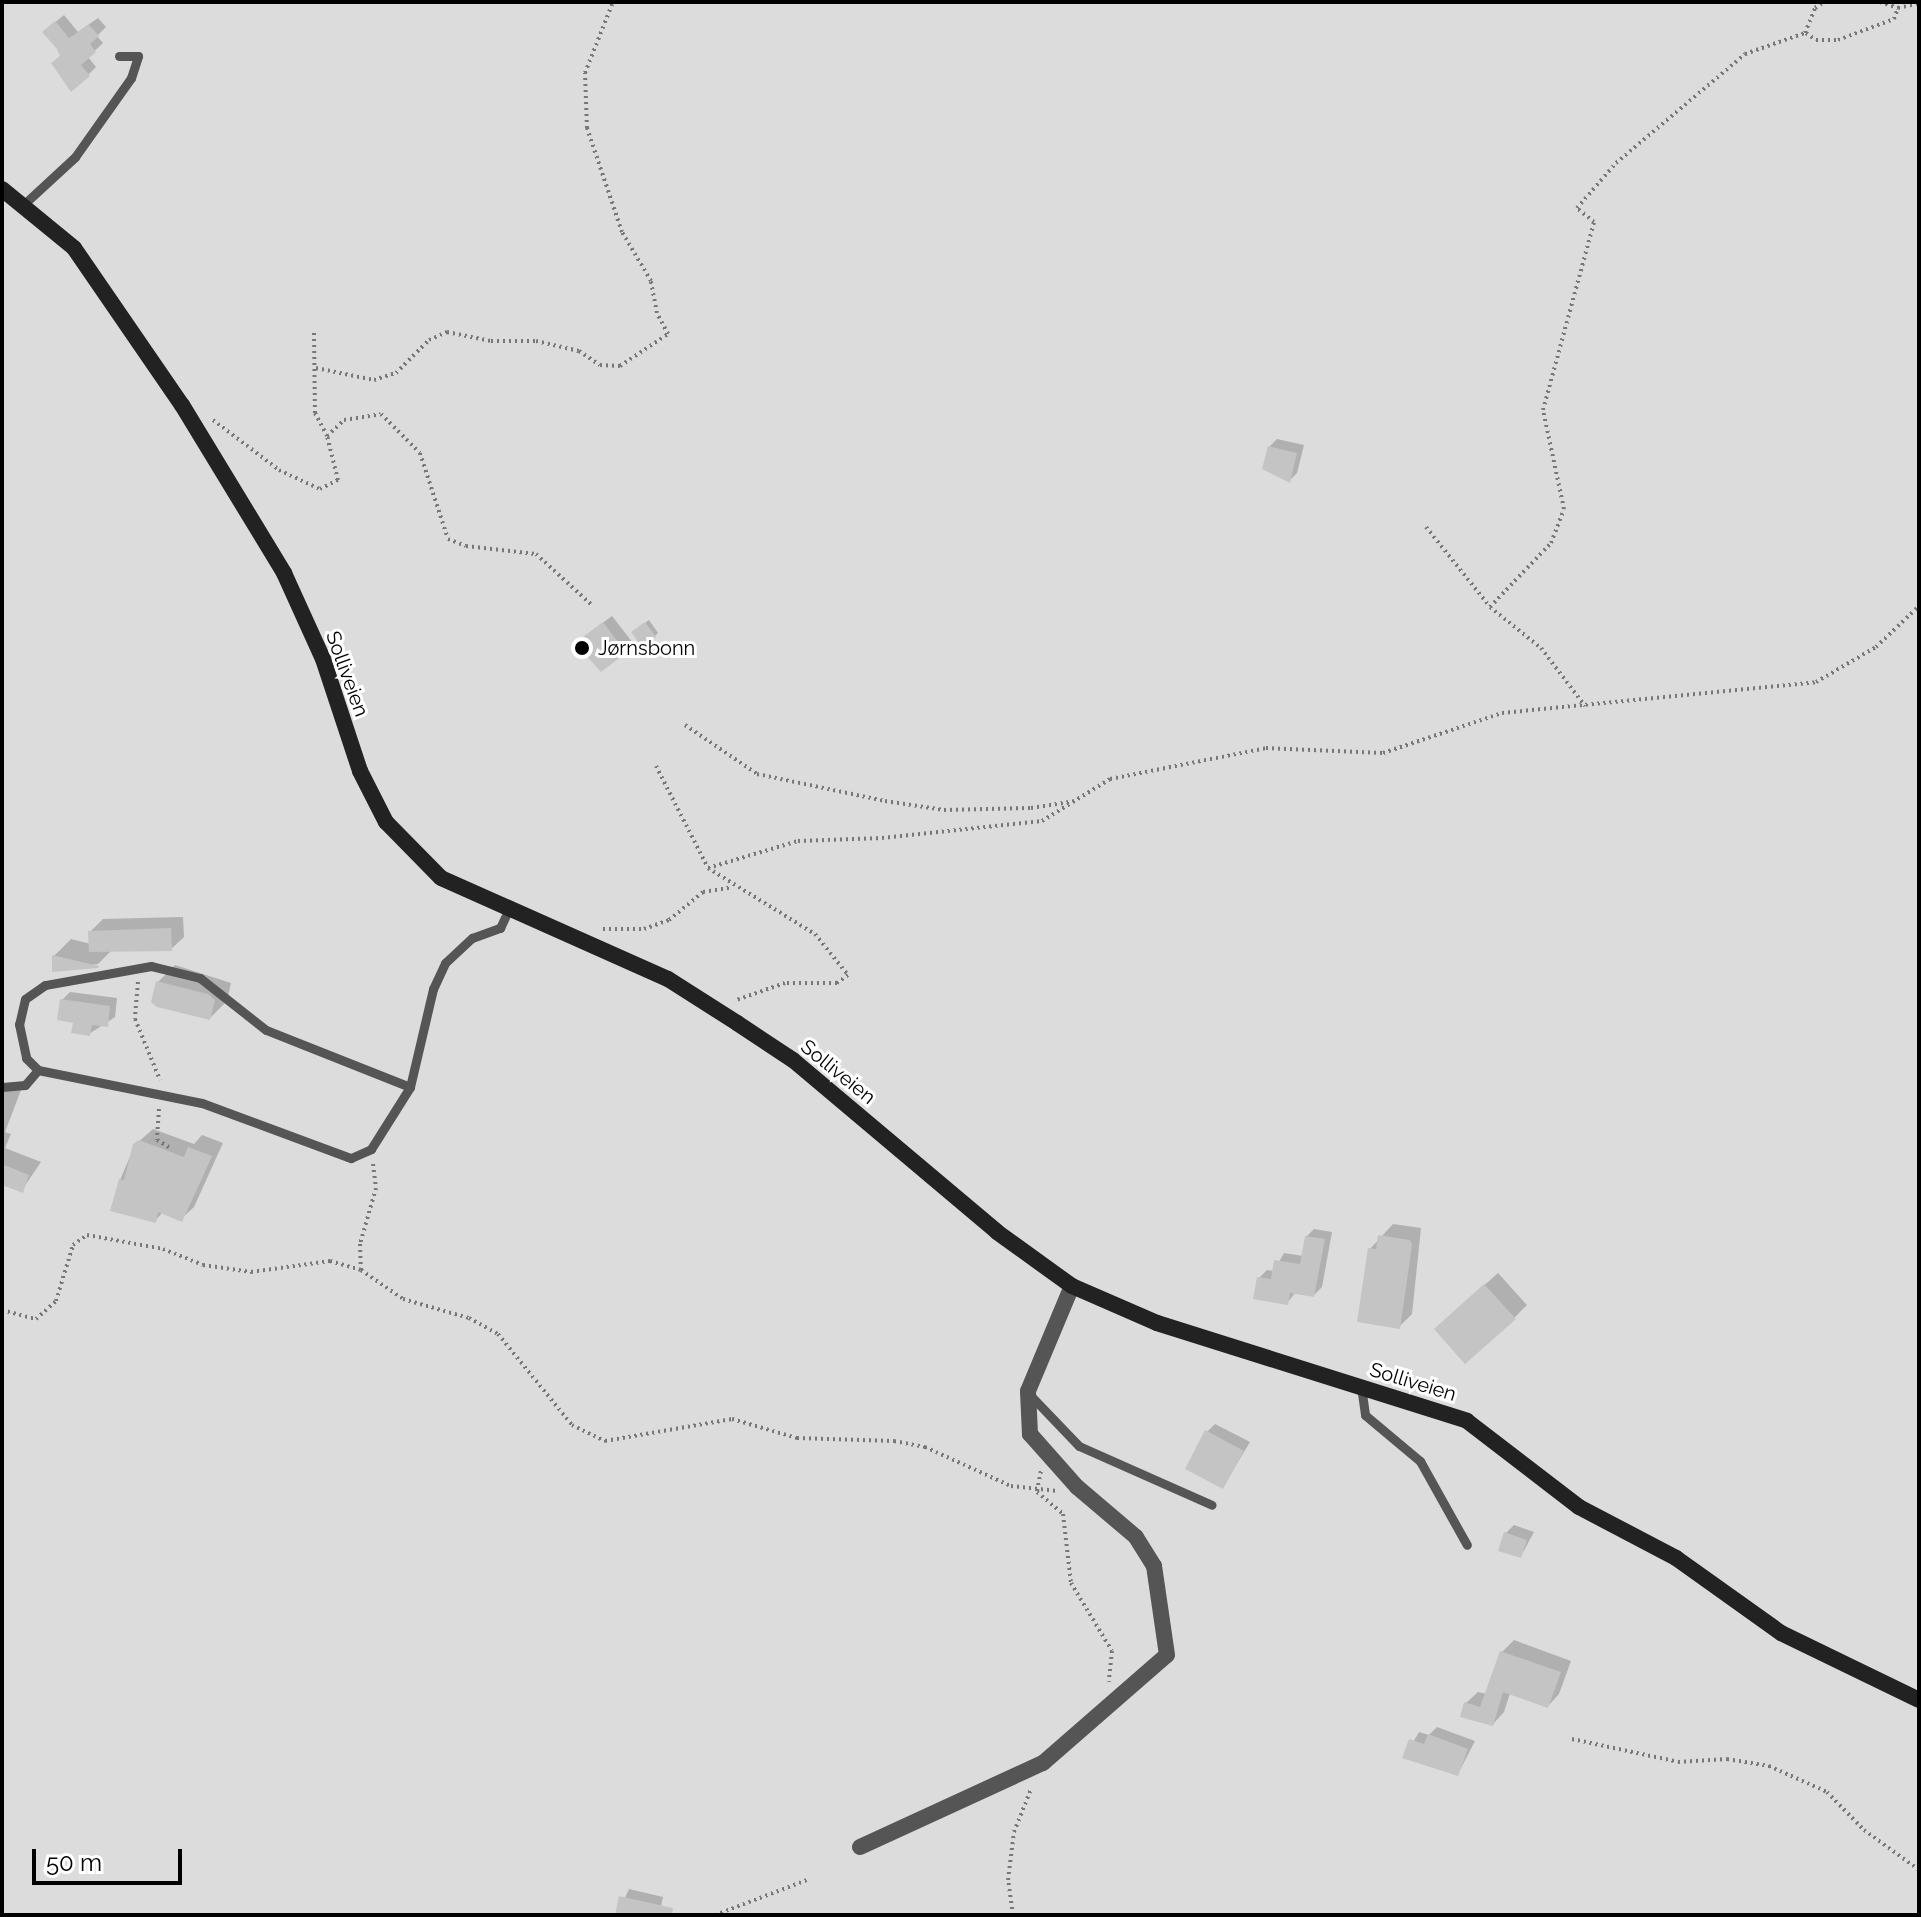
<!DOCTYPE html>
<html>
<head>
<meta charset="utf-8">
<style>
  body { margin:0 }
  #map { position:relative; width:1921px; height:1917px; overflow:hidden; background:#fff; font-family:Raleway,sans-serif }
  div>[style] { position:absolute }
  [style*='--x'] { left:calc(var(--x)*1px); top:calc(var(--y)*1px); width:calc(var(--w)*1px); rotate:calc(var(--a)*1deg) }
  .green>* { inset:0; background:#dcdcdc }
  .shadow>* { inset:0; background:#0003 }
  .building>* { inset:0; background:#c4c4c4 }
  .path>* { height:4px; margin-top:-2px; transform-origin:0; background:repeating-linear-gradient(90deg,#777 0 2px,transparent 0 6px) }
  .lane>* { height:9px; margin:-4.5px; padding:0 4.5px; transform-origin:4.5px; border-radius:4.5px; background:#555 }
  .street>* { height:16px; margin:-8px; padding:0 8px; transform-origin:8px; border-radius:8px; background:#555 }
  .secondary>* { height:16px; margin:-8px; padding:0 8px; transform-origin:8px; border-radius:8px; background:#222 }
  .dots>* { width:22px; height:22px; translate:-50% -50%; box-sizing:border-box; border:4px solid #fff; border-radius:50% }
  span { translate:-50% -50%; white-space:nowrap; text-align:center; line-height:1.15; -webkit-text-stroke:6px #fff; paint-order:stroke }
  .poi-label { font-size:20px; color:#000 }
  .left { translate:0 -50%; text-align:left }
  .street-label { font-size:20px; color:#000 }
  .frame { position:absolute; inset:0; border:4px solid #000; pointer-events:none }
  .scale { position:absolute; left:32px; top:1849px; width:150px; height:36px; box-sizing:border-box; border:4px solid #000; border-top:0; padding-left:10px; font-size:24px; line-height:28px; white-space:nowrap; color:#000; -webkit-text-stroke:6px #fff; paint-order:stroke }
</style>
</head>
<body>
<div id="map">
  <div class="green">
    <i style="clip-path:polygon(2px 2px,1919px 2px,1919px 1915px,2px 1915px)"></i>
  </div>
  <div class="shadow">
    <i style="clip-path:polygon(64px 15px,78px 32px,98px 18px,106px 27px,97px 36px,103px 43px,88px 57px,96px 67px,88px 75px,62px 55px,53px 24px)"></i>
    <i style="clip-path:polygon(1277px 439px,1304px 445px,1297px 473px,1289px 481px,1269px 447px)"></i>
    <i style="clip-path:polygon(612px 616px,633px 643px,601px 669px,585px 636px)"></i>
    <i style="clip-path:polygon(649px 620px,658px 633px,655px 636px,637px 629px)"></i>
    <i style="clip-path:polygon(183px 917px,184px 937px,171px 949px,112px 950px,98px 964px,54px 970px,54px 956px,71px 939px,91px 944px,90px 932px,103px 919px)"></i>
    <i style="clip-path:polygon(175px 965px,231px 983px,227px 1001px,210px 1018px,158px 982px)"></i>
    <i style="clip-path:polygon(70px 992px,117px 998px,115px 1017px,89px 1034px,62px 1000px)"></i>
    <i style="clip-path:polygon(2px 1083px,21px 1090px,5px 1132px,11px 1134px,5px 1148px,41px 1162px,22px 1190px,2px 1183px)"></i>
    <i style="clip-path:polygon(153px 1129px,194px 1144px,202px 1135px,223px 1143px,194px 1207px,181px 1219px,163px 1212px,155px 1221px,120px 1180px,135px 1145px)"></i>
    <i style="clip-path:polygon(1393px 1224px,1421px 1228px,1412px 1314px,1399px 1327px,1370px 1249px)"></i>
    <i style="clip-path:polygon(1314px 1229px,1332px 1232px,1322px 1287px,1314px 1295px,1296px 1292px,1287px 1303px,1259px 1278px,1267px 1270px,1274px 1271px,1284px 1253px,1303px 1256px,1306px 1237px)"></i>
    <i style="clip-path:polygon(1498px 1273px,1527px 1305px,1514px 1318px,1449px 1317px)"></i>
    <i style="clip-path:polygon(1215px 1424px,1250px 1442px,1223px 1487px,1207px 1432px)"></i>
    <i style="clip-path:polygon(1514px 1525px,1534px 1532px,1521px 1556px,1506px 1533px)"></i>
    <i style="clip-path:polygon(1514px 1640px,1571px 1661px,1559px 1694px,1548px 1706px,1510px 1693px,1504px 1712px,1493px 1724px,1466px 1703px,1478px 1692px,1487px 1694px,1502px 1652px)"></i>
    <i style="clip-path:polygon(1437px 1727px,1475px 1741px,1458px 1774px,1405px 1756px,1419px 1732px,1429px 1735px)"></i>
    <i style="clip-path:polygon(629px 1889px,663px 1897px,659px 1915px,617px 1915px)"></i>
  </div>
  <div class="building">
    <i style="clip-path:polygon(55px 21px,69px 38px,89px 25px,99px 36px,90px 44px,96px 52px,81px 65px,90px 76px,71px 92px,51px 63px,60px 56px,57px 49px,42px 32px)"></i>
    <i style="clip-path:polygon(1268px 446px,1297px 453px,1290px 483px,1262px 469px)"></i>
    <i style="clip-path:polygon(603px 622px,626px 653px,601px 672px,575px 643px)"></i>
    <i style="clip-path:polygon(645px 622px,656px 637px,642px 647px,631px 632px)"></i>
    <i style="clip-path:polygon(171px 928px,172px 951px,89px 952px,88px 931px)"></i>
    <i style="clip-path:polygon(52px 955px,99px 966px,98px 968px,52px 972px)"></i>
    <i style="clip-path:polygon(156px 981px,208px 994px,215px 1000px,210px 1020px,157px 1007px,151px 1002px)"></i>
    <i style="clip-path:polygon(60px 999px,110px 1006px,108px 1027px,92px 1025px,90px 1036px,71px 1033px,73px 1023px,57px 1020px)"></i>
    <i style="clip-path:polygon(139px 1140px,184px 1157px,188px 1147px,212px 1156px,182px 1222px,158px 1212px,156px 1223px,110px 1211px,119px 1179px,124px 1180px,133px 1144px)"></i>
    <i style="clip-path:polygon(2px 1164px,29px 1175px,23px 1193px,2px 1185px)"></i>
    <i style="clip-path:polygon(1378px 1235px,1410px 1240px,1412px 1245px,1400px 1329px,1357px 1322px,1368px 1248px,1376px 1249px)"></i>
    <i style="clip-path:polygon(1305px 1236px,1325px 1239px,1314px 1297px,1290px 1293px,1288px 1305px,1253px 1299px,1257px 1277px,1271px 1279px,1274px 1260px,1300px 1264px)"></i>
    <i style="clip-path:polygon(1484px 1284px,1516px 1319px,1465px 1364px,1434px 1329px)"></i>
    <i style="clip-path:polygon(1205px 1430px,1244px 1451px,1223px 1489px,1185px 1469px)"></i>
    <i style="clip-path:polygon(1504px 1532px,1527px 1540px,1521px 1558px,1498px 1551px)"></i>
    <i style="clip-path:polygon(1500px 1651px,1561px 1672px,1548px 1708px,1503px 1692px,1493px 1726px,1460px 1717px,1464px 1702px,1480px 1707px)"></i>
    <i style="clip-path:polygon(1428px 1734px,1468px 1749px,1458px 1776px,1402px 1758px,1409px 1739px,1424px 1744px)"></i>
    <i style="clip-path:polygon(619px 1896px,673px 1908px,672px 1915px,615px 1915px)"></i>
  </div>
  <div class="path">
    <i style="--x:1880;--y:2;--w:19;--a:18"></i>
    <i style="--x:1898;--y:8;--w:22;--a:-13"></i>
    <i style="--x:1806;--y:33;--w:12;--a:35"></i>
    <i style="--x:1816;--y:40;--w:22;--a:0"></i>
    <i style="--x:1838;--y:40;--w:60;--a:-20.6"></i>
    <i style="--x:1894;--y:19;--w:12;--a:-70"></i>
    <i style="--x:314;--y:333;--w:80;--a:89.3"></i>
    <i style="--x:315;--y:413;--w:26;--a:62"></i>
    <i style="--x:316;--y:368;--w:59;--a:11.7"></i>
    <i style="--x:374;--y:380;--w:23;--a:-18"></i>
    <i style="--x:396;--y:373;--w:47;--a:-45"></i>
    <i style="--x:429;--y:340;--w:20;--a:-24"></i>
    <i style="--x:447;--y:332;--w:45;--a:11.6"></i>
    <i style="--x:491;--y:341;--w:45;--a:0"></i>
    <i style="--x:536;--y:341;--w:44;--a:13.1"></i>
    <i style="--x:579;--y:351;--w:25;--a:34"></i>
    <i style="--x:600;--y:365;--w:20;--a:3"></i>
    <i style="--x:620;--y:366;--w:58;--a:-33.7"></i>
    <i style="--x:668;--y:334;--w:24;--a:-118"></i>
    <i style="--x:657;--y:313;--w:33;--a:-101"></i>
    <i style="--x:651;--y:281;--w:57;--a:-120.6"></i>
    <i style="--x:622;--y:232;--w:110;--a:-108.6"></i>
    <i style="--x:587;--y:128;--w:55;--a:-92.1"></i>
    <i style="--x:585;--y:73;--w:76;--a:-68.5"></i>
    <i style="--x:213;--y:420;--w:83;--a:37.1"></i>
    <i style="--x:279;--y:470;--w:45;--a:24.9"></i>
    <i style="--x:320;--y:489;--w:20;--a:-27"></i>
    <i style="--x:338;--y:480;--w:45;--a:-104"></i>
    <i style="--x:327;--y:436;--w:23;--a:-43"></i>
    <i style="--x:344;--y:420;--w:37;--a:-9"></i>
    <i style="--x:381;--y:414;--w:55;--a:45"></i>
    <i style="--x:420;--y:453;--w:90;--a:72"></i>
    <i style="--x:448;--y:539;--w:19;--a:21"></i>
    <i style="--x:466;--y:546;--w:70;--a:6.5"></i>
    <i style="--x:536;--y:554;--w:77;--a:42.4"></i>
    <i style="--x:1426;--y:527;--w:102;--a:51.3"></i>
    <i style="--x:1490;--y:607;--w:65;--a:38.8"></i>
    <i style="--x:1541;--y:648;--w:73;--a:52.8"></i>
    <i style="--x:1490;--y:607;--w:88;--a:-46.4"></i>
    <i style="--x:1551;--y:543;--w:36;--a:-69"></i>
    <i style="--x:1564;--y:509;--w:101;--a:-102"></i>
    <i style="--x:1543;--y:410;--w:195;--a:-74.8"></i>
    <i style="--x:1594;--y:222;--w:22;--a:-141"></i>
    <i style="--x:1577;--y:208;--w:60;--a:-49.1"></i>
    <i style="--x:1616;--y:163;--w:169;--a:-40.2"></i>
    <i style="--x:1745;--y:54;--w:64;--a:-19.3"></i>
    <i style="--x:1805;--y:33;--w:27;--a:-68"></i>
    <i style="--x:1815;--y:8;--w:11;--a:-34"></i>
    <i style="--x:685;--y:725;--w:87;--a:34.2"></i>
    <i style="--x:757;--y:774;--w:131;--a:11.9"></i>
    <i style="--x:885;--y:801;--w:60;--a:8.7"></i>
    <i style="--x:944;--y:810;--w:87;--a:-1.3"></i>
    <i style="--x:1031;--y:808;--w:45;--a:-9"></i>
    <i style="--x:656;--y:766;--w:114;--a:63"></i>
    <i style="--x:708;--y:868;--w:126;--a:31.7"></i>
    <i style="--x:815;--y:934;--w:53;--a:51.2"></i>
    <i style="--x:848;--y:975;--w:14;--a:144"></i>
    <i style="--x:837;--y:983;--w:52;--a:180"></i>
    <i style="--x:785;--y:983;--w:52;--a:160.9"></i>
    <i style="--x:708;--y:868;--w:94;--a:-16.7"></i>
    <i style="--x:798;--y:841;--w:84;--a:-2"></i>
    <i style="--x:882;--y:838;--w:161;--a:-6.1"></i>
    <i style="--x:1042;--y:821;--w:80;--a:-31.7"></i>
    <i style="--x:1110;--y:779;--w:159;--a:-11.2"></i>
    <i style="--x:1266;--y:748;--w:117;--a:2.4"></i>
    <i style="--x:1383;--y:753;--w:126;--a:-18.6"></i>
    <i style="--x:1502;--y:713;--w:316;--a:-5.6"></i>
    <i style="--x:1816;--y:682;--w:69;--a:-30.3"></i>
    <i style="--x:1876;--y:647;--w:59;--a:-43.6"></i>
    <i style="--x:603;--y:929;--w:41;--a:0"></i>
    <i style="--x:644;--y:929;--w:27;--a:-20"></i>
    <i style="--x:669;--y:920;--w:44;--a:-39.5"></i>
    <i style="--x:703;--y:892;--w:30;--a:-9"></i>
    <i style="--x:138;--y:982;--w:37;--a:95"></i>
    <i style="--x:135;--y:1019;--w:66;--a:67.7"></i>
    <i style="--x:159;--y:1109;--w:31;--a:94"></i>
    <i style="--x:157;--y:1140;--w:17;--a:31"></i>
    <i style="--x:373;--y:1164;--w:24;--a:83"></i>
    <i style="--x:376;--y:1188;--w:58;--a:105.9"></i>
    <i style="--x:360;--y:1244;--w:26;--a:88"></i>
    <i style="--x:361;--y:1270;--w:51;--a:34.6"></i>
    <i style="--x:403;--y:1299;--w:69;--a:16.1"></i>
    <i style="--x:469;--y:1318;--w:33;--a:29"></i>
    <i style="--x:498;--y:1334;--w:117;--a:50.9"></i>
    <i style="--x:572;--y:1425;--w:37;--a:26"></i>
    <i style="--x:605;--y:1441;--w:129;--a:-9.8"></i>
    <i style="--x:732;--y:1419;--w:68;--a:16.3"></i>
    <i style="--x:797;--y:1438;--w:97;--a:1.8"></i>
    <i style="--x:894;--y:1441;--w:32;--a:11"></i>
    <i style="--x:925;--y:1447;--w:94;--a:24.4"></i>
    <i style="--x:1011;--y:1486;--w:47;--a:6.1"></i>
    <i style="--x:2;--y:1310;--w:35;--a:15"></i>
    <i style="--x:36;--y:1319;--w:27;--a:-42"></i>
    <i style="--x:56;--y:1301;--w:59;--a:-73.1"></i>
    <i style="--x:73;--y:1245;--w:17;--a:-36"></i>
    <i style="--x:87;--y:1235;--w:77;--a:10.4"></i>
    <i style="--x:163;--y:1249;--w:43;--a:21.8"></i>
    <i style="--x:203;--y:1265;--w:49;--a:8.3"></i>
    <i style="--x:251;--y:1272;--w:80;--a:-7.9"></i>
    <i style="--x:330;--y:1261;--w:32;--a:16"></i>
    <i style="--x:1037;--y:1491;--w:21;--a:-79"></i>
    <i style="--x:1037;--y:1492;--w:34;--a:40"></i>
    <i style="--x:1063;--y:1514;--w:69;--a:83.4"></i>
    <i style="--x:1071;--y:1583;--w:79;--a:58.9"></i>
    <i style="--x:1112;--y:1651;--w:31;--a:96"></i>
    <i style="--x:1572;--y:1739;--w:108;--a:12.2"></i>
    <i style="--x:1678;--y:1762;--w:49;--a:-3.5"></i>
    <i style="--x:1727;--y:1759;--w:43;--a:9.5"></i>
    <i style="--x:1769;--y:1766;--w:64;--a:24.1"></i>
    <i style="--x:1827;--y:1792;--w:53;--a:45.8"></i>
    <i style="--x:1864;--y:1830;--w:68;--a:36"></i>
    <i style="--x:715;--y:1915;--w:98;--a:-20.8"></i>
    <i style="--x:1013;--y:1915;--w:35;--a:-98"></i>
    <i style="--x:1008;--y:1880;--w:48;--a:-82.9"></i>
    <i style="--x:1014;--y:1832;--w:46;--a:-68.4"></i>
  </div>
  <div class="lane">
    <i style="--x:23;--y:205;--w:71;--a:-42.7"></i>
    <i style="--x:75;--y:157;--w:97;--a:-54.7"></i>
    <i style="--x:131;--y:78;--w:23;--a:-72"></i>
    <i style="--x:138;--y:56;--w:19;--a:180"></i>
    <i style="--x:2;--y:1087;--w:23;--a:-5"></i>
    <i style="--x:25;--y:1085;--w:20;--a:-49"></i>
    <i style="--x:410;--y:1087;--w:155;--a:-158.4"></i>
    <i style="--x:266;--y:1030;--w:84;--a:-141.8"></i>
    <i style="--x:200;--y:978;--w:50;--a:-166.2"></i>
    <i style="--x:151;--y:966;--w:108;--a:169.8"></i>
    <i style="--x:45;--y:985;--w:24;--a:145"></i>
    <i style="--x:25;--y:999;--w:26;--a:103"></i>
    <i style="--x:19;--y:1024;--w:35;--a:78"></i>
    <i style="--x:26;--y:1058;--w:17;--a:45"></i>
    <i style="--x:38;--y:1070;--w:167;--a:11.4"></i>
    <i style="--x:202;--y:1103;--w:159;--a:20.3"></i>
    <i style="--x:351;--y:1158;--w:22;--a:-24"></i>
    <i style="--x:371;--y:1149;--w:73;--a:-57.8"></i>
    <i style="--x:410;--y:1087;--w:101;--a:-76.8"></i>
    <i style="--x:433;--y:989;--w:29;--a:-65"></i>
    <i style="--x:445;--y:963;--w:37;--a:-43"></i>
    <i style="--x:472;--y:938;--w:30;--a:-20"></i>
    <i style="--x:500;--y:928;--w:19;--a:-65"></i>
    <i style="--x:1361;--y:1386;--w:29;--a:82"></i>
    <i style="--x:1365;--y:1415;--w:72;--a:39.9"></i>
    <i style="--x:1420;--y:1461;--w:96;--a:60.8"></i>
    <i style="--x:1032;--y:1397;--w:68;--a:46.2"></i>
    <i style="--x:1079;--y:1446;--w:145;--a:23.9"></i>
  </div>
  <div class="street">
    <i style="--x:860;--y:1847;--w:201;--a:-24.7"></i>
    <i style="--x:1043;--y:1763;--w:164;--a:-41.1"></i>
    <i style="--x:1167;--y:1655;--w:90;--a:-98.3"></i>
    <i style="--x:1154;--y:1566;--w:34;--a:-122"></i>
    <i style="--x:1136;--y:1537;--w:77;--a:-139.7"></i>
    <i style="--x:1077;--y:1487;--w:71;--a:-131.6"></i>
    <i style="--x:1030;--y:1434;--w:43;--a:-92.7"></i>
    <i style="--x:1028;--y:1391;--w:114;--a:-67.3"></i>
  </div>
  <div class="secondary">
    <i style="--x:2;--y:189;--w:93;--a:39.3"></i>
    <i style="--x:74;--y:248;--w:191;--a:55.5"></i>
    <i style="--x:182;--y:405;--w:197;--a:58.7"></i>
    <i style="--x:284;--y:573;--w:94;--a:65.6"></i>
    <i style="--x:323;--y:659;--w:118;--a:71.7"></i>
    <i style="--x:360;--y:771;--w:57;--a:63"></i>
    <i style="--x:386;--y:822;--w:78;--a:45.5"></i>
    <i style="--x:441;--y:878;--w:248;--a:24"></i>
    <i style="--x:668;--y:979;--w:82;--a:32.5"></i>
    <i style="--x:737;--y:1023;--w:67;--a:33.5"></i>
    <i style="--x:793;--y:1060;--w:267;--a:40.1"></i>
    <i style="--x:997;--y:1232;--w:92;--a:35.8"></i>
    <i style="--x:1072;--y:1286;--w:93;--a:23.5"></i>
    <i style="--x:1157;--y:1323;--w:325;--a:17.5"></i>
    <i style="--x:1467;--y:1421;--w:141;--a:37.5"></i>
    <i style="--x:1579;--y:1507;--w:110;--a:27.7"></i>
    <i style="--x:1676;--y:1558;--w:129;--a:35.5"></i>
    <i style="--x:1781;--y:1633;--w:153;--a:25.9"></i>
  </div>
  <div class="dots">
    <i style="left:582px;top:648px;background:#000"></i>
  </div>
  <div class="poi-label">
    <span class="left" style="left:598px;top:648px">Jørnsbonn</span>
  </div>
  <div class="street-label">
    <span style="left:347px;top:674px;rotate:70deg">Solliveien</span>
    <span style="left:838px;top:1072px;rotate:39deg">Solliveien</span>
    <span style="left:1413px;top:1382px;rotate:17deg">Solliveien</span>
  </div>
  <div class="frame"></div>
  <div class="scale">50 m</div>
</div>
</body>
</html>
